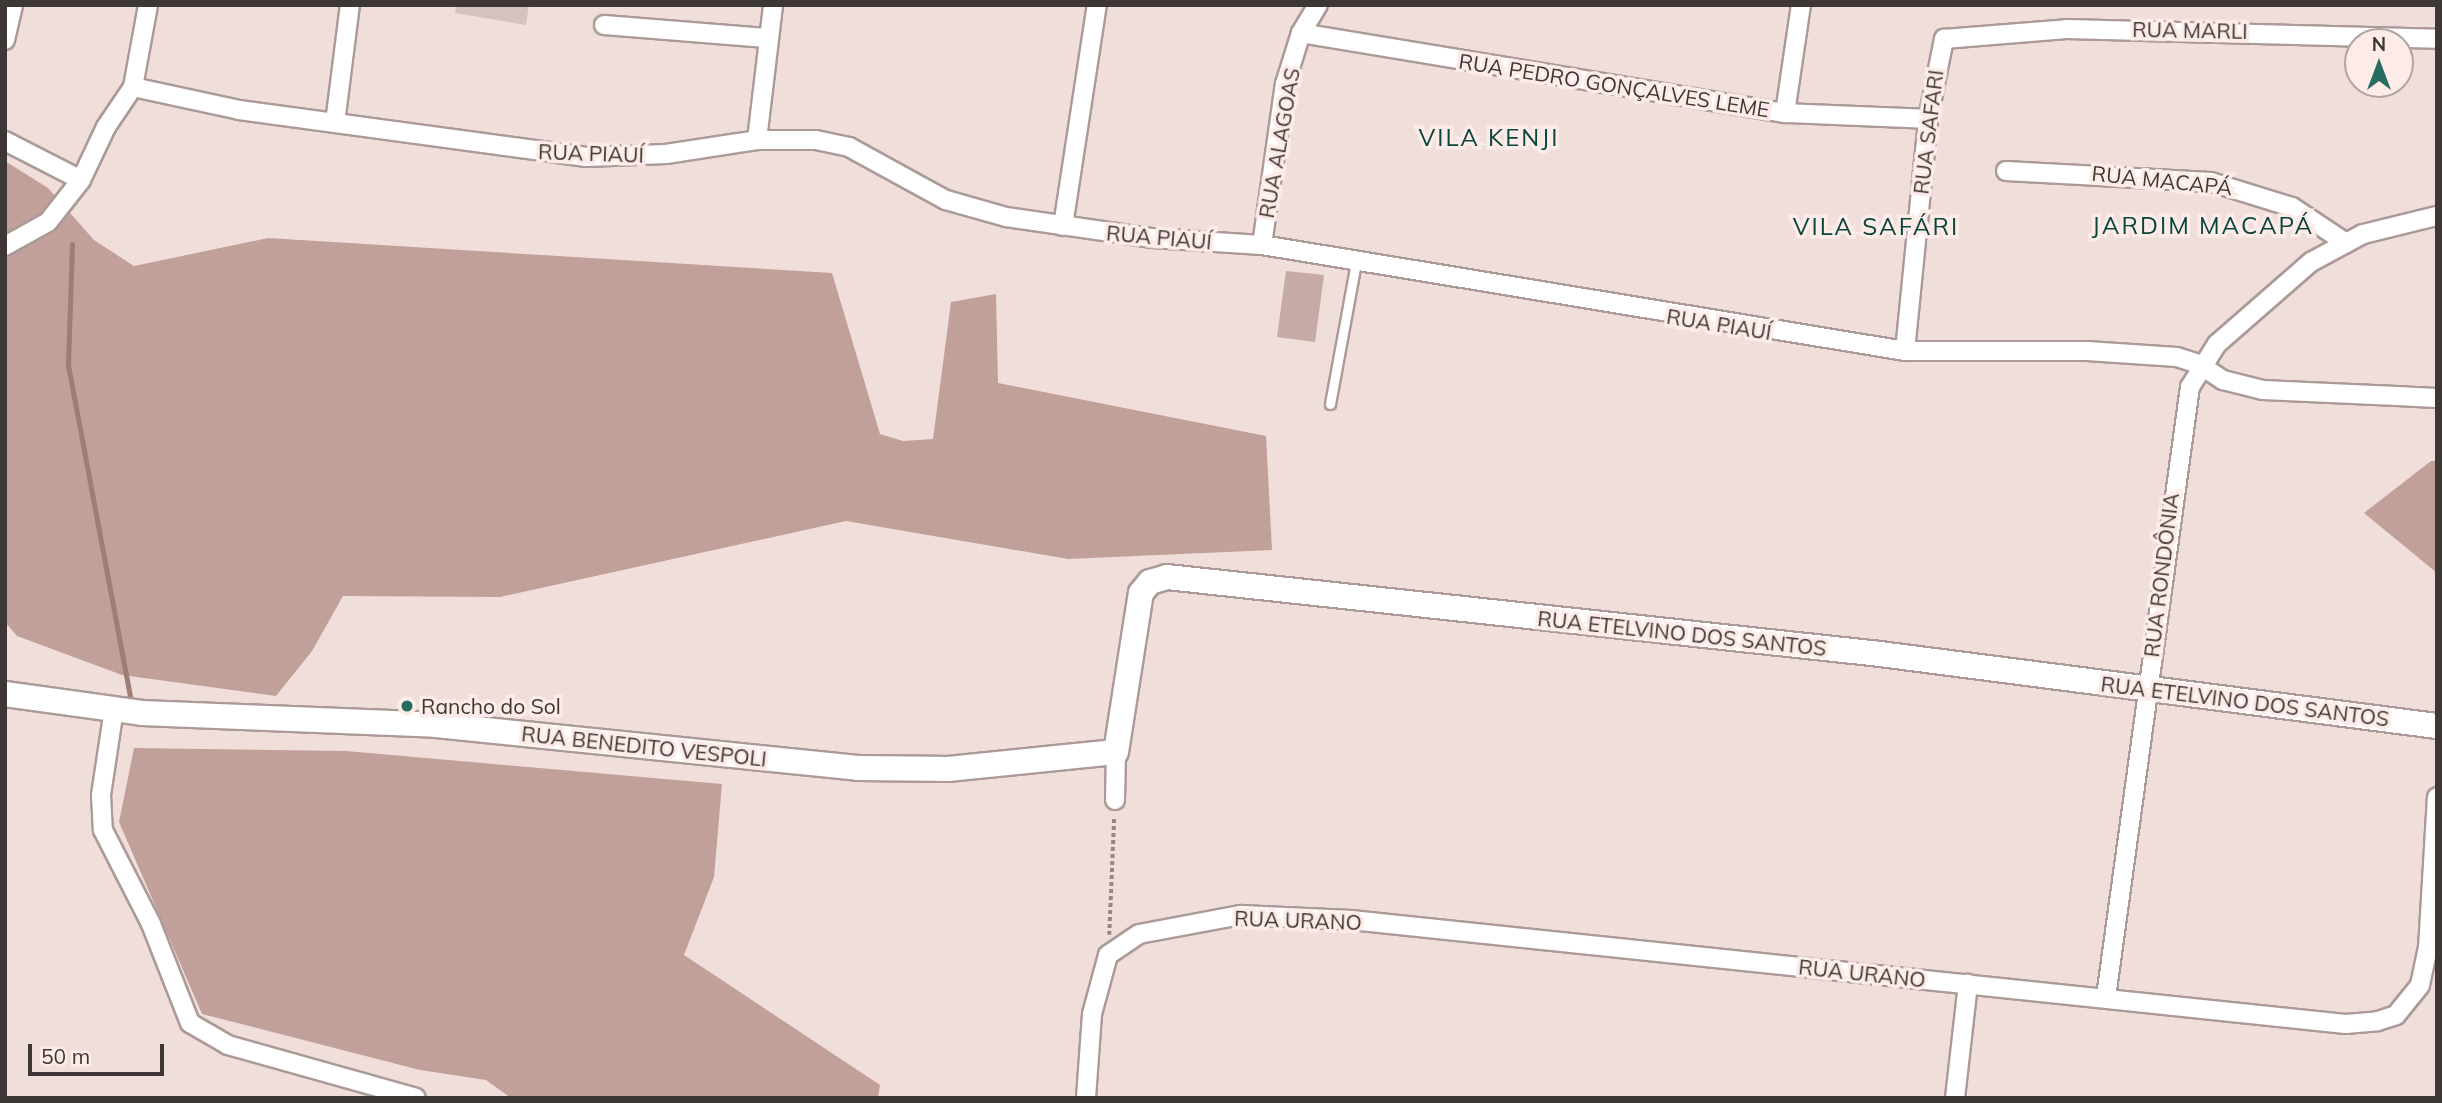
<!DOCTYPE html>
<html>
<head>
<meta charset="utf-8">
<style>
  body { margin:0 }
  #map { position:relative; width:2442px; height:1103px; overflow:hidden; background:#f0dedb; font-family:Mulish,sans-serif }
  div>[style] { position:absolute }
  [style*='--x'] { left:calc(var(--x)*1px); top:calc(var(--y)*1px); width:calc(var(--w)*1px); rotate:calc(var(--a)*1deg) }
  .green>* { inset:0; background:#c5aaa5 }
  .forest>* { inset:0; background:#c2a09a }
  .stream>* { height:5px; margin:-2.5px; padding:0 2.5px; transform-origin:2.5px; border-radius:2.5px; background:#9e7d77 }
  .building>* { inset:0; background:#d4c3bf }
  .path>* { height:3.5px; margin-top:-1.75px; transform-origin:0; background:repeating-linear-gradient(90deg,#938785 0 3.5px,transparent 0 7px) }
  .roads { filter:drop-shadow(2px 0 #ab9a97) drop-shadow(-2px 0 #ab9a97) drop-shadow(0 2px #ab9a97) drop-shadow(0 -2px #ab9a97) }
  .lane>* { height:9px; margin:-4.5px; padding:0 4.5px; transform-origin:4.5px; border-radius:4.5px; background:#fff }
  .street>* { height:18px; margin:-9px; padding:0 9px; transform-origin:9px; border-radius:9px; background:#fff }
  .secondary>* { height:24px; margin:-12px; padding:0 12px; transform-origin:12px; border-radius:12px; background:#fff }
  .dots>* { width:19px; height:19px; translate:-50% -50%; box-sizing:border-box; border:4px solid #fdebe8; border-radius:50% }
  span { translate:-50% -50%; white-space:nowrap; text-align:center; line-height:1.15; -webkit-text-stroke:7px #fdebe8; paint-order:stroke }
  .street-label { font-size:21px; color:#3d3735 }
  .poi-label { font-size:21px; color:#3d3735 }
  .left { translate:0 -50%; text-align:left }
  .quarter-label { font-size:24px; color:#08453c; letter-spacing:2px }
  .frame { position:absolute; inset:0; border:7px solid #3d3735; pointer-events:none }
  .north { position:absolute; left:2344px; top:28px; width:70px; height:70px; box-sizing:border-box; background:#fdebe8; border:2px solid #b0a3a0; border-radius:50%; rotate:0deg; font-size:19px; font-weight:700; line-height:28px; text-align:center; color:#3d3735 }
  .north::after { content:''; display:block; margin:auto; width:24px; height:32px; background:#266c60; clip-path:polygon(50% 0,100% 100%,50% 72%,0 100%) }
  .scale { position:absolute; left:28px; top:1044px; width:136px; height:32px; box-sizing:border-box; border:4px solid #3d3735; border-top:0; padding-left:9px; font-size:21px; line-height:24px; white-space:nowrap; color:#3d3735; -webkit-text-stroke:5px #fdebe8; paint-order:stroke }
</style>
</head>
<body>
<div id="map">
  <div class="green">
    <i style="clip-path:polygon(1286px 271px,1324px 275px,1315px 342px,1277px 337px)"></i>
  </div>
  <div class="forest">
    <i style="clip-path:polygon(5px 161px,48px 188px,94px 240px,134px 266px,268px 238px,832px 273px,880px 434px,903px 441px,933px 439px,951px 302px,996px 294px,998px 383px,1266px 436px,1272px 550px,1068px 559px,846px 521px,500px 597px,343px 596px,312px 651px,276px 696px,122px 675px,17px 636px,5px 622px)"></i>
    <i style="clip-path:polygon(2431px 461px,2437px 461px,2437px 573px,2364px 513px)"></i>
    <i style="clip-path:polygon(134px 748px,346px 751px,722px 784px,714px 877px,684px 955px,880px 1085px,878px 1098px,511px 1098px,486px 1080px,420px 1070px,202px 1014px,119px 822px)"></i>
  </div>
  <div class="stream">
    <i style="--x:72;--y:244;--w:121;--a:91.9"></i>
    <i style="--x:68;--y:365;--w:338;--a:79.4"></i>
  </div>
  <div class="building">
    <i style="clip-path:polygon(456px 5px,529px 5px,526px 25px,455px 13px)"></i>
  </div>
  <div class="path">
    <i style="--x:1109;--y:935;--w:118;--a:-87.6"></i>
  </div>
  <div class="roads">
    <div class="lane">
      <i style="--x:1330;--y:404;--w:143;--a:-79.6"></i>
    </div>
    <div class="street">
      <i style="--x:604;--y:25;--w:163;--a:4.6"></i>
      <i style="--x:1301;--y:33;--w:491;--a:9.4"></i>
      <i style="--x:1785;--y:113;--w:143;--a:2.4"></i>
      <i style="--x:5;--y:40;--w:36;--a:-77"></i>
      <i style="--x:133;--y:87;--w:108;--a:12.2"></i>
      <i style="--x:239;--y:110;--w:349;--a:7.7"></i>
      <i style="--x:585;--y:157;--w:81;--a:-2.1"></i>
      <i style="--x:666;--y:154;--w:92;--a:-8.7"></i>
      <i style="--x:757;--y:140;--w:59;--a:0"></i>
      <i style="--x:816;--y:140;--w:34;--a:12"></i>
      <i style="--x:849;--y:147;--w:111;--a:28.7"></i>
      <i style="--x:946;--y:200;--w:62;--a:15.8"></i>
      <i style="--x:1006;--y:217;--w:148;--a:8.2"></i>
      <i style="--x:1152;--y:238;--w:110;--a:3.6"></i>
      <i style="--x:1262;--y:245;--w:652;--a:9.36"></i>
      <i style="--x:1905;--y:351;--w:182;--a:0"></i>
      <i style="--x:2087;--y:351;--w:90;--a:3.8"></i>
      <i style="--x:2177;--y:357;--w:23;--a:18"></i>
      <i style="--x:2199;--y:364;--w:29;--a:34"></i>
      <i style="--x:2223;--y:380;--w:41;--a:14"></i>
      <i style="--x:2263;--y:390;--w:174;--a:2.6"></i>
      <i style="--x:133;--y:87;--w:83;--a:-79.6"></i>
      <i style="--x:1785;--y:113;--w:109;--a:-81.6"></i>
      <i style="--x:335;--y:123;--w:119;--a:-82.8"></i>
      <i style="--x:757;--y:140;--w:136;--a:-83.2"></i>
      <i style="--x:5;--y:141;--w:85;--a:27.2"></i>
      <i style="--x:81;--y:180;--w:59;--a:-64.7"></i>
      <i style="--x:106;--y:127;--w:48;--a:-56"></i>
      <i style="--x:2006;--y:171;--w:205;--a:3.1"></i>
      <i style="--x:2211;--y:182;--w:85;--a:17.2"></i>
      <i style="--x:2292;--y:207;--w:65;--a:33.7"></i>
      <i style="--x:1063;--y:226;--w:224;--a:-81.3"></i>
      <i style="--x:1262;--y:245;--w:163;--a:-81.9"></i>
      <i style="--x:1285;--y:84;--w:53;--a:-72.6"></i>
      <i style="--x:1301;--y:33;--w:33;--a:-59"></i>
      <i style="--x:5;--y:246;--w:49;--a:-29.2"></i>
      <i style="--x:48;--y:222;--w:53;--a:-51.8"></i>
      <i style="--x:1905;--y:351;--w:233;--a:-84.3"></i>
      <i style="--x:1928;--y:119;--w:82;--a:-78.7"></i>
      <i style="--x:1944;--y:39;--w:123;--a:-4.6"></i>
      <i style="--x:2067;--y:29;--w:370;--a:1.5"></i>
      <i style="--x:114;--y:709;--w:87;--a:98.6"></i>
      <i style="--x:101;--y:795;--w:35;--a:87"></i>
      <i style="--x:103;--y:830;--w:106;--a:62.9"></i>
      <i style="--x:151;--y:924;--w:106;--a:68.5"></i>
      <i style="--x:190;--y:1023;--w:44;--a:30.1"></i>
      <i style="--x:228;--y:1045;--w:195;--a:15.7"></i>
      <i style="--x:1115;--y:800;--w:48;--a:-88.8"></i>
      <i style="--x:2106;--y:997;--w:616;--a:-82.16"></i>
      <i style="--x:2190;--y:387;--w:51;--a:-57.9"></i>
      <i style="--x:2217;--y:344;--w:125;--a:-41.1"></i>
      <i style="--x:2311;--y:262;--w:59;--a:-28.3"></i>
      <i style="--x:2363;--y:234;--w:76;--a:-13.7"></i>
      <i style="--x:1086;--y:1098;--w:84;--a:-85.9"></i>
      <i style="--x:1092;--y:1014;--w:61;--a:-74.8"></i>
      <i style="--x:1108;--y:955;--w:37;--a:-34"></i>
      <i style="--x:1139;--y:934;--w:104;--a:-10.6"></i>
      <i style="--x:1241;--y:915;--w:110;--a:2.6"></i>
      <i style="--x:1351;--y:920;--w:1000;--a:5.97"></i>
      <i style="--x:2346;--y:1024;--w:32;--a:-5"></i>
      <i style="--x:2378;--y:1021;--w:19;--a:-18"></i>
      <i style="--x:2396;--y:1015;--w:38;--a:-51"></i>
      <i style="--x:2420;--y:985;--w:38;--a:-78"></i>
      <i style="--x:2428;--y:948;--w:151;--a:-86.6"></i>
      <i style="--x:1955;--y:1098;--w:115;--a:-83.5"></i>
    </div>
    <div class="secondary">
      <i style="--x:5;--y:694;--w:138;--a:7.9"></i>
      <i style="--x:142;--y:713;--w:294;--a:2.3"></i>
      <i style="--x:436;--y:725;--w:424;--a:5.8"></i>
      <i style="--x:858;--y:768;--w:90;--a:0.6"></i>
      <i style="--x:948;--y:769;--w:99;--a:-5.8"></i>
      <i style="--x:1046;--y:759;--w:70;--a:-5.7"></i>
      <i style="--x:1116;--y:752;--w:161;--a:-81.1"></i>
      <i style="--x:1141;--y:593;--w:14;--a:-51"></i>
      <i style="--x:1150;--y:582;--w:18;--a:-16"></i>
      <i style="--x:1167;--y:577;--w:717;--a:6.16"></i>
      <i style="--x:1880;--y:654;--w:562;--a:7.37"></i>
    </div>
  </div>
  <div class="dots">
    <i style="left:407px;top:706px;background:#266c60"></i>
  </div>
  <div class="street-label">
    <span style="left:2190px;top:30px;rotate:1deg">RUA MARLI</span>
    <span style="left:1614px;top:85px;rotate:9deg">RUA PEDRO GONÇALVES LEME</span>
    <span style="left:1928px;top:132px;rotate:-83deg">RUA SAFARI</span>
    <span style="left:1279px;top:143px;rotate:-80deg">RUA ALAGOAS</span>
    <span style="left:591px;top:153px;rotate:2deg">RUA PIAUÍ</span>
    <span style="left:2162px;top:180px;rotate:6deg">RUA MACAPÁ</span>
    <span style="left:1159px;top:237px;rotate:5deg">RUA PIAUÍ</span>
    <span style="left:1719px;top:324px;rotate:9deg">RUA PIAUÍ</span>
    <span style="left:2161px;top:575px;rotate:-83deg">RUA RONDÔNIA</span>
    <span style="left:1682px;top:633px;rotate:6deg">RUA ETELVINO DOS SANTOS</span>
    <span style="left:2245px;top:701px;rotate:7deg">RUA ETELVINO DOS SANTOS</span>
    <span style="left:644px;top:746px;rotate:6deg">RUA BENEDITO VESPOLI</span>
    <span style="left:1298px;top:920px;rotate:2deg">RUA URANO</span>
    <span style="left:1862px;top:973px;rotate:6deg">RUA URANO</span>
  </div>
  <div class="poi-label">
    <span class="left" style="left:421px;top:706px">Rancho do Sol</span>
  </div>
  <div class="quarter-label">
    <span style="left:1489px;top:138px">VILA KENJI</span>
    <span style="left:2203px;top:226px">JARDIM MACAPÁ</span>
    <span style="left:1876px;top:227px">VILA SAFÁRI</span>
  </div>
  <div class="frame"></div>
  <div class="north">N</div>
  <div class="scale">50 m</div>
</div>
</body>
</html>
